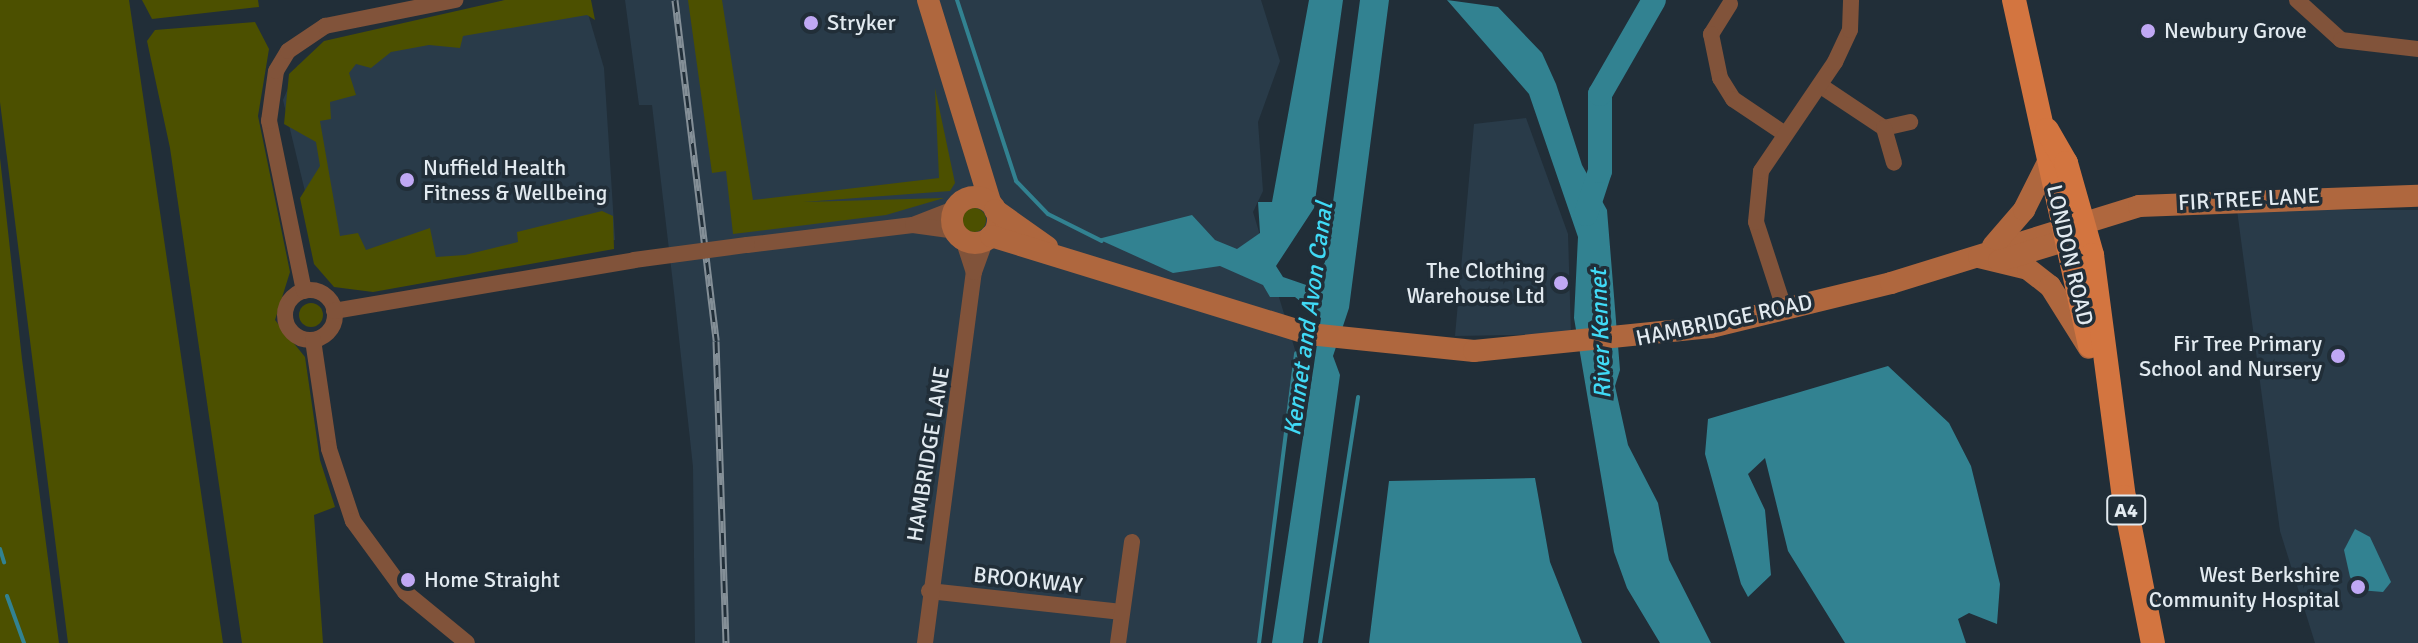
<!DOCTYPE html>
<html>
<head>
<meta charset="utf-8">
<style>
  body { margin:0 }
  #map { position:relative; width:2418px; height:643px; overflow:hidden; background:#212e38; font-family:Signika,sans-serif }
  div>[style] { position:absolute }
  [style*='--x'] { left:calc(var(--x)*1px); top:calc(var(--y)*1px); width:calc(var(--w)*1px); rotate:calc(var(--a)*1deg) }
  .built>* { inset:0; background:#293b49 }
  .green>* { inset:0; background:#4c5000 }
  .round { border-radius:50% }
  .water>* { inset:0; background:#328291 }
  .stream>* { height:4px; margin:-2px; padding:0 2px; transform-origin:2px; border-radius:2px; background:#328291 }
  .river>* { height:24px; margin:-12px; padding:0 12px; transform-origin:12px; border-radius:12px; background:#328291 }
  .street>* { height:16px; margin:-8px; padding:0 8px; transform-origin:8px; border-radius:8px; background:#81533a }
  .street>.ring { margin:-8px; padding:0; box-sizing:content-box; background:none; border:16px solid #81533a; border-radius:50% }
  .secondary>* { height:22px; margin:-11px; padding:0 11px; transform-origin:11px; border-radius:11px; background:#af673e }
  .secondary>.ring { margin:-11px; padding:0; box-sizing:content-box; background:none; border:22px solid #af673e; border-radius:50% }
  .primary>* { height:24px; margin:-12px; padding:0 12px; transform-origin:12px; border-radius:12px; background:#d37540 }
  .rail>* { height:7px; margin-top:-3.5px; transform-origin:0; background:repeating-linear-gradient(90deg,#212e38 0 12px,#848f97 0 24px); box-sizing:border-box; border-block:2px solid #848f97 }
  .street-bridge>* { height:16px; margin:-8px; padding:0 8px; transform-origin:8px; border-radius:8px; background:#81533a }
  .dots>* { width:22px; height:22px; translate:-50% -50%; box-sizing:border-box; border:4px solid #212e38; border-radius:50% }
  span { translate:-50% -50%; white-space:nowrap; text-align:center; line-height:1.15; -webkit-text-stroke:7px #212e38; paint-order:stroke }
  .shield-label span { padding:2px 6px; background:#212e38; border:2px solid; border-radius:6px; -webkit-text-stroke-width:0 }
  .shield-label { font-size:20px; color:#e2eaf0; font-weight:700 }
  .poi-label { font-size:22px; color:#e2eaf0 }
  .left { translate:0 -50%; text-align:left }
  .right { translate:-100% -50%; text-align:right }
  .street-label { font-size:22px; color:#e2eaf0 }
  .water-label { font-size:24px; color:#40daf6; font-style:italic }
</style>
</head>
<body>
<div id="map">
  <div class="built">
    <i style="clip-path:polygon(505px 0,584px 0,604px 68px,615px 240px,432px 272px,323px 266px,283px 100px,298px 65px)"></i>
    <i style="clip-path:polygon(625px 0,1261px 0,1280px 61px,1258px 122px,1263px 191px,1253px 212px,1296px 353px,1259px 643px,695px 643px,693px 467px,674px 292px,652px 105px,639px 105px)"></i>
    <i style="clip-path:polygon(1526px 118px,1568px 234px,1571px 334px,1455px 336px,1474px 124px)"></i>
    <i style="clip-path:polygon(2237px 210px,2418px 210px,2418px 643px,2315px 643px,2280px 531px)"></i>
  </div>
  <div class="green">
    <i style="clip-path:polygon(0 0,129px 0,223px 643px,68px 643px,0 102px)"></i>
    <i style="clip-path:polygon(142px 0,258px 0,259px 7px,152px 19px)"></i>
    <i style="clip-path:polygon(505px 0,591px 0,595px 20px,587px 15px,463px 36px,460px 48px,429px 45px,391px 52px,371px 68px,356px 64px,349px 73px,356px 95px,330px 102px,331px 119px,320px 121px,340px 236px,358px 233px,366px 250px,430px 228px,436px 257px,465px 255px,518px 242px,517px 232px,602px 211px,613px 216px,614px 249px,373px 292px,334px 287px,314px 264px,300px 198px,320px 166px,316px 142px,284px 124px,289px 74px,324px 41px)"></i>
    <i style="clip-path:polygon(688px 0,722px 0,753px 200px,939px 178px,935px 88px,955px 183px,950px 191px,803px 202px,944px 198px,886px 215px,733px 234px,726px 171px,712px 173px)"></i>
    <i style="clip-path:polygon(255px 22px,269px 49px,258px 116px,290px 272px,275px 320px,305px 357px,320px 460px,335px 507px,314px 515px,323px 643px,242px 643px,170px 148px,147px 41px,155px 30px)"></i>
    <i style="clip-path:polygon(0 158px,22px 359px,59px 643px,0 643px)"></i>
    <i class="round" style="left:962px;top:208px;width:24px;height:24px"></i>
    <i class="round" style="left:299px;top:303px;width:24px;height:24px"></i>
  </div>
  <div class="water">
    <i style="clip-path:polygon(1309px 0,1343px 0,1314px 208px,1276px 266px,1283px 277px,1312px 287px,1325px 262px,1360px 0,1389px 0,1349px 308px,1333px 356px,1340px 375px,1303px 643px,1272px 643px,1321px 318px,1295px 297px,1270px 297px,1263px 285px,1220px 266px,1173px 273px,1098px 239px,1192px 215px,1215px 240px,1237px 249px,1260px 233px,1258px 202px,1272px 202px)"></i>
    <i style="clip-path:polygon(1447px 0,1498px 7px,1542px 53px,1556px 84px,1582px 165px,1607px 210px,1620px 370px,1615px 386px,1628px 445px,1658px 503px,1669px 560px,1711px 643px,1660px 643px,1627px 588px,1614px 552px,1574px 318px,1578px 237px,1529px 94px)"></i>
    <i style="clip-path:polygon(1888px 366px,1949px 423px,1971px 466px,2000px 584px,1997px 624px,1969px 613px,1958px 619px,1966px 643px,1845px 643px,1788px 551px,1765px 458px,1748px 474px,1765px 510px,1771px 575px,1748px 597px,1741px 584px,1705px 454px,1708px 419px)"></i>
    <i style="clip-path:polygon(1535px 478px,1550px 562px,1582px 643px,1369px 643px,1389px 481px)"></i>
    <i style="clip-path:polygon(2355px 529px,2370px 537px,2391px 582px,2383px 592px,2359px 590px,2350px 577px,2344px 550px)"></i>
  </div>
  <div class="stream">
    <i style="--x:957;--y:0;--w:190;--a:71.9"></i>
    <i style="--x:1016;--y:181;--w:46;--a:45.9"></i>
    <i style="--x:1048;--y:214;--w:60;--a:26.6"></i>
    <i style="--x:0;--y:549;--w:14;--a:73"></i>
    <i style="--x:7;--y:596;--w:50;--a:70.1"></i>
    <i style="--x:1259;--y:643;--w:292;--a:-82.7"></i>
    <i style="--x:1320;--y:643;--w:249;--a:-81.2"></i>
  </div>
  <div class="river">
    <i style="--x:1586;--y:214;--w:45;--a:-72"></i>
    <i style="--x:1600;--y:171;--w:77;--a:-90"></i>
    <i style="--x:1600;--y:94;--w:108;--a:-60.1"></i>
  </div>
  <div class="street">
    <i style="--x:2297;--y:0;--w:59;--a:42.3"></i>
    <i style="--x:2341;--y:40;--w:78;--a:6.7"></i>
    <i style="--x:1730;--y:4;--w:36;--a:122"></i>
    <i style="--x:1711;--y:34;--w:45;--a:78.4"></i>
    <i style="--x:1720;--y:78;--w:25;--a:58"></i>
    <i style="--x:1733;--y:99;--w:59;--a:34"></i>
    <i style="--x:1821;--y:86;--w:76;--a:33.7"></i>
    <i style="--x:1884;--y:128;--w:27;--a:-13"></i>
    <i style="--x:1884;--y:128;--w:36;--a:74"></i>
    <i style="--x:913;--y:225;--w:44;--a:-21.3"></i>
    <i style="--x:963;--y:239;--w:35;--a:72"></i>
    <i style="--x:747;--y:245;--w:167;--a:-6.9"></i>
    <i style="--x:913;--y:225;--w:42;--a:8.1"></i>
    <i class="ring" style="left:285px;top:290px;width:34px;height:34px"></i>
    <i style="--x:304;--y:291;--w:174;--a:-101.6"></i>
    <i style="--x:269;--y:121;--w:50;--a:-82"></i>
    <i style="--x:276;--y:71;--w:23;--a:-59"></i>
    <i style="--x:288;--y:51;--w:45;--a:-34"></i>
    <i style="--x:325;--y:26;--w:133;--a:-11.3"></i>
    <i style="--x:1784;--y:308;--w:90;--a:-108"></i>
    <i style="--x:1756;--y:222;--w:51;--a:-84.4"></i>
    <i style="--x:1761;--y:171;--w:132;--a:-55.8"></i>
    <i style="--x:1835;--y:62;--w:35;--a:-65"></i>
    <i style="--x:1850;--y:30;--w:30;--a:-88"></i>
    <i style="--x:334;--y:311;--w:304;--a:-9.6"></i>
    <i style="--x:313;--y:340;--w:110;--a:81.6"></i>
    <i style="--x:329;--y:449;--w:76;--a:71.6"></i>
    <i style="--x:353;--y:521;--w:88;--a:53.8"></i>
    <i style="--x:405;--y:592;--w:80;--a:39.4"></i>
    <i style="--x:929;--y:591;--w:194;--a:6.2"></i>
    <i style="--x:925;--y:643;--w:374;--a:-82.5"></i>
    <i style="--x:974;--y:272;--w:33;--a:-70"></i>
    <i style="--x:1118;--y:643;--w:102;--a:-82.1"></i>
  </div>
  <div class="secondary">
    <i style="--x:928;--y:0;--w:211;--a:72.9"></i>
    <i class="ring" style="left:952px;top:197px;width:24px;height:24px"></i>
    <i style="--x:995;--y:210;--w:64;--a:35.4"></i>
    <i style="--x:991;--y:236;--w:333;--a:17.1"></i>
    <i style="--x:1309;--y:334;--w:166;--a:5.9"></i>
    <i style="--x:1474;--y:351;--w:238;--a:-5.8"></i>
    <i style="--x:1711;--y:327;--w:185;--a:-13.7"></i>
    <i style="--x:1891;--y:283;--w:260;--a:-17.2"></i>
    <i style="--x:2139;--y:206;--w:279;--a:-2.1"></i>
    <i style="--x:1993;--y:246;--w:48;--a:-49.3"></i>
    <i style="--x:2024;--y:210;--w:58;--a:-63.4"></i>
    <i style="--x:1979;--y:257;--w:50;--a:13.8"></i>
    <i style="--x:2028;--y:269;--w:28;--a:38"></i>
    <i style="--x:2050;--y:286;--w:73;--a:57.8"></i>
    <i style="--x:1999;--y:261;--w:68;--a:-17.1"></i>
    <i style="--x:2064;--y:241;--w:21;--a:-45"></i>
  </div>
  <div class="primary">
    <i style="--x:2014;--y:0;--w:354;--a:77.6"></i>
    <i style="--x:2047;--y:130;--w:38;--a:60"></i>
    <i style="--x:2066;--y:163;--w:96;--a:74.2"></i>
    <i style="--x:2092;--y:255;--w:244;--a:82.5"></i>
    <i style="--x:2124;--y:497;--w:149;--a:78.8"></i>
  </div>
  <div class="rail">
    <i style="--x:675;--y:0;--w:343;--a:83.1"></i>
    <i style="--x:716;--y:341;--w:302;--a:88.1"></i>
  </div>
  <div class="street-bridge">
    <i style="--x:634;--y:260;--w:114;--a:-7.6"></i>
  </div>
  <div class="dots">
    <i style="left:811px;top:23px;background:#c0a8f4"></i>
    <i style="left:2148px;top:31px;background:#c0a8f4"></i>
    <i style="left:407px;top:180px;background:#c0a8f4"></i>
    <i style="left:1561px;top:283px;background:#c0a8f4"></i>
    <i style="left:2338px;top:356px;background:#c0a8f4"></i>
    <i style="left:408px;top:580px;background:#c0a8f4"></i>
    <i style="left:2358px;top:587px;background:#c0a8f4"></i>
  </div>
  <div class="shield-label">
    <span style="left:2126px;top:510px">A4</span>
  </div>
  <div class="poi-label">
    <span class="left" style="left:827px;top:23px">Stryker</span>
    <span class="left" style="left:2164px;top:31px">Newbury Grove</span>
    <span class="left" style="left:423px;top:180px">Nuffield Health<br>Fitness &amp; Wellbeing</span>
    <span class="right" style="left:1545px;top:283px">The Clothing<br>Warehouse Ltd</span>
    <span class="right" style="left:2322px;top:356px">Fir Tree Primary<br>School and Nursery</span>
    <span class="right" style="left:2340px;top:587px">West Berkshire<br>Community Hospital</span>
    <span class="left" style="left:424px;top:580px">Home Straight</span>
  </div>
  <div class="street-label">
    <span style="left:2249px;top:199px;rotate:-3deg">FIR TREE LANE</span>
    <span style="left:2070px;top:255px;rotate:77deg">LONDON ROAD</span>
    <span style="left:1724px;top:320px;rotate:-12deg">HAMBRIDGE ROAD</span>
    <span style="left:928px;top:454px;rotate:-81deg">HAMBRIDGE LANE</span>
    <span style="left:1028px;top:580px;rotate:6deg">BROOKWAY</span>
  </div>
  <div class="water-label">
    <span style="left:1309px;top:319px;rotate:-82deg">Kennet and Avon Canal</span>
    <span style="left:1601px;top:334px;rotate:-92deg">River Kennet</span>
  </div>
</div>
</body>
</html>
